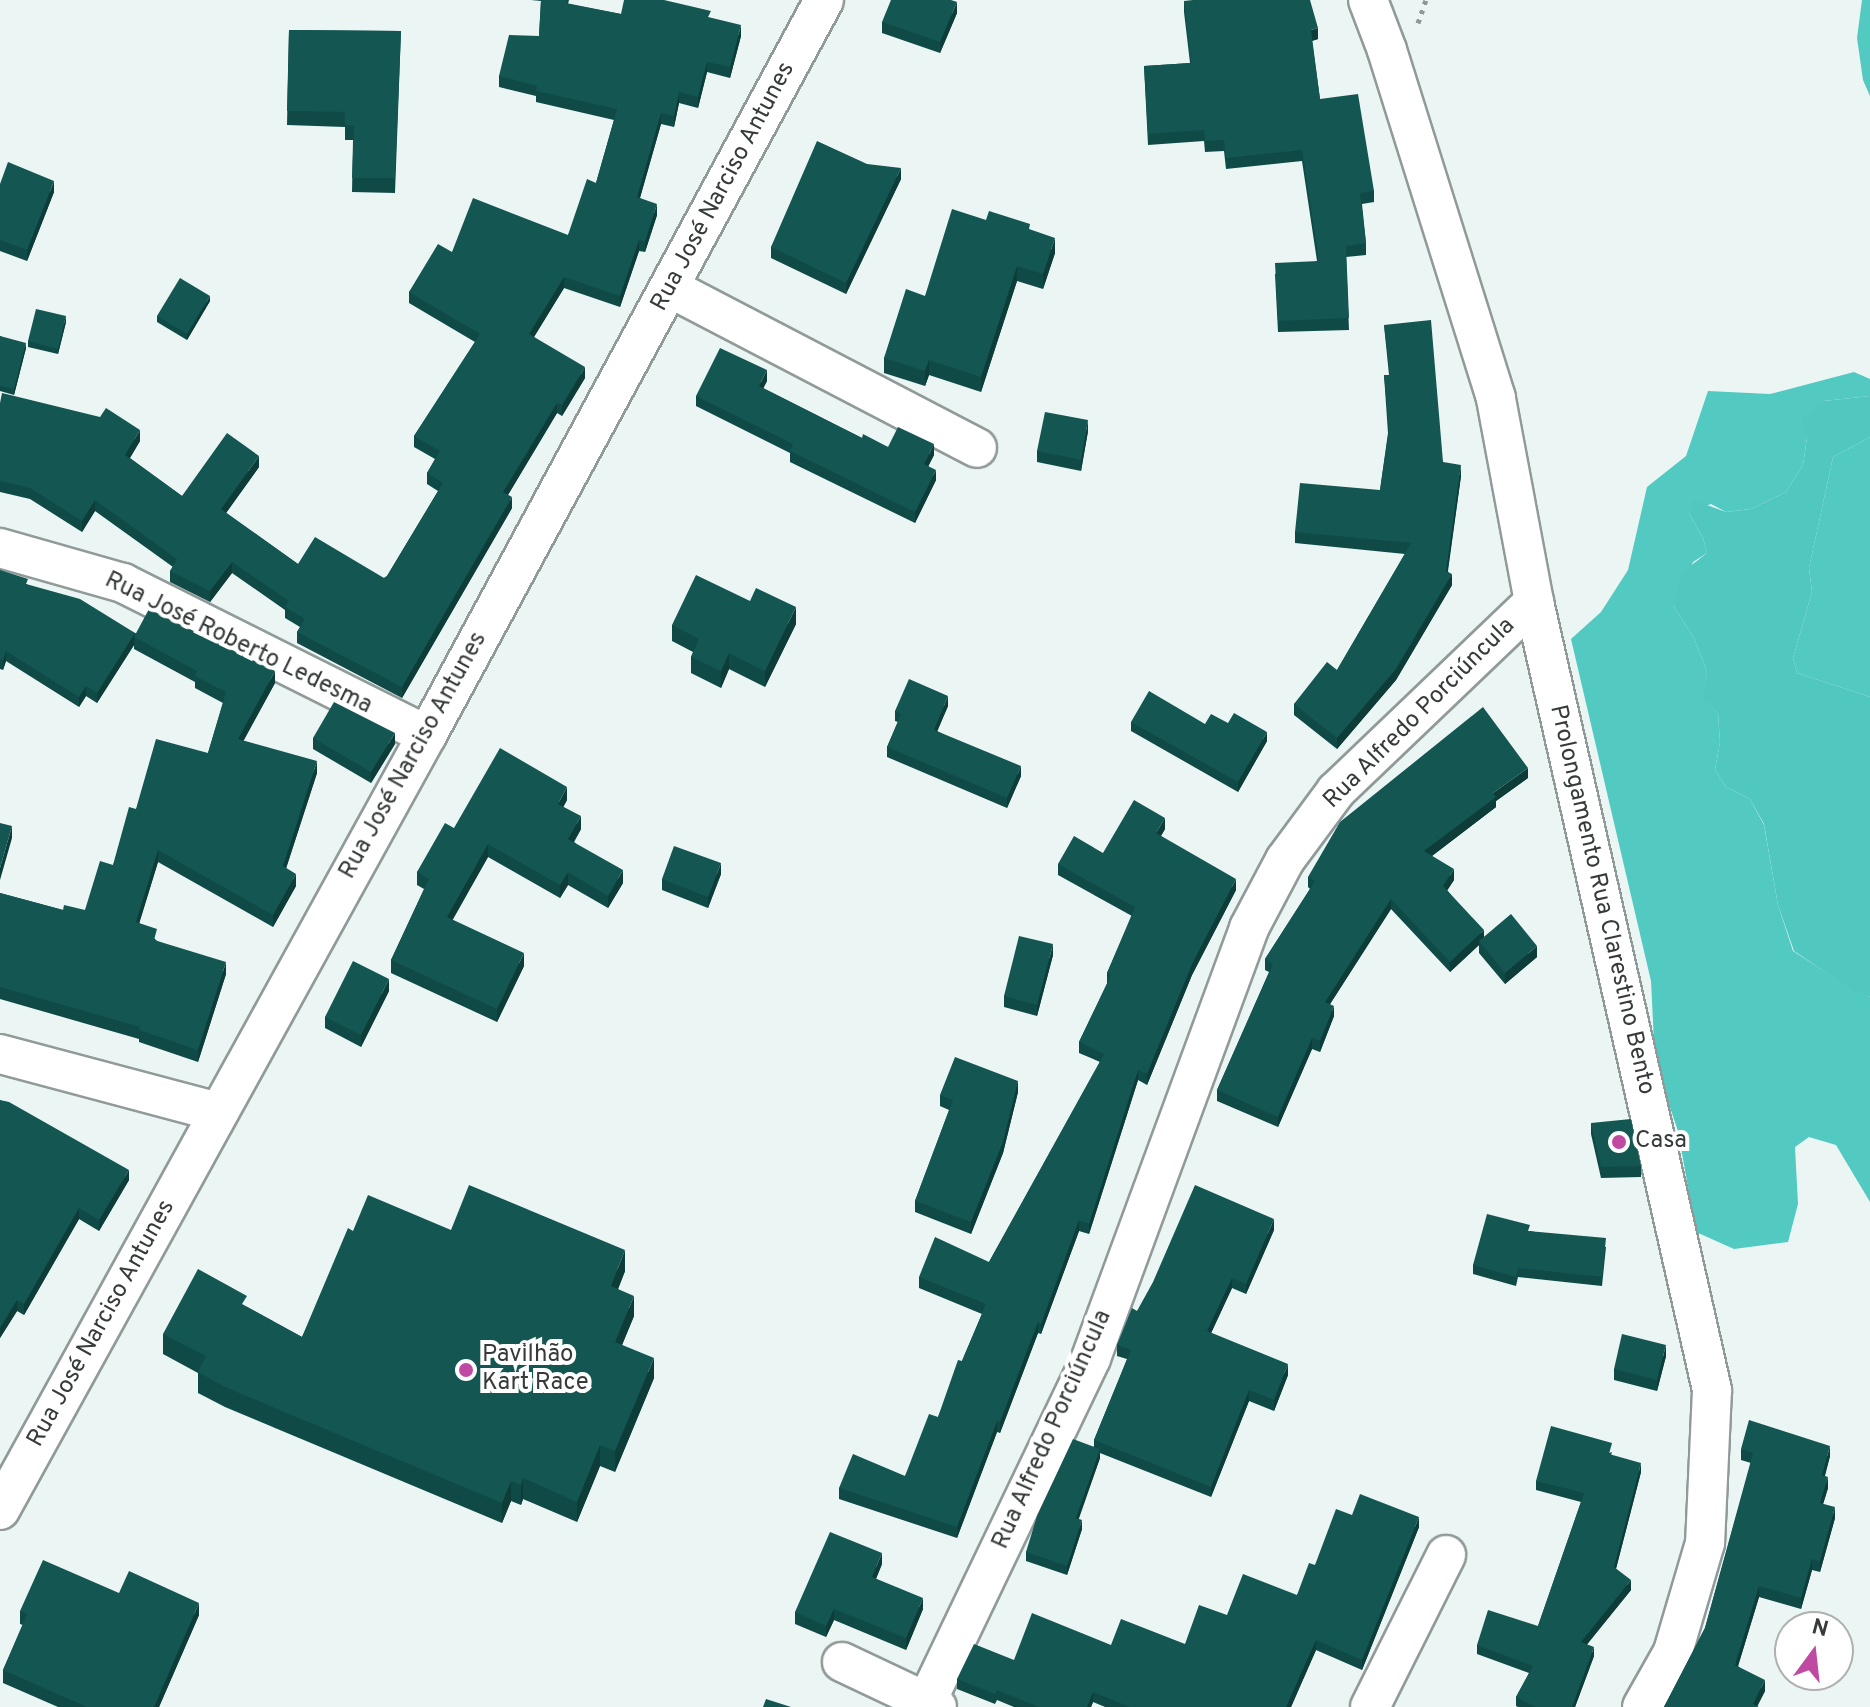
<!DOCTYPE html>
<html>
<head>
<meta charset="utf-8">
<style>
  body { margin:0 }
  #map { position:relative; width:1870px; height:1707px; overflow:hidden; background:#eaf5f4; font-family:Overpass,sans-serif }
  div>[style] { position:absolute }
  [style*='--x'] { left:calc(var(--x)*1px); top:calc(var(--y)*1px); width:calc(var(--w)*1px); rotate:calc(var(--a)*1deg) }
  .forest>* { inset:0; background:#52cac2 }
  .water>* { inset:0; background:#50c8c0 }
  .path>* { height:5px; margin-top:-2.5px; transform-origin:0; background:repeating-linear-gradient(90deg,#8f9696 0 4px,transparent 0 10px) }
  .roads { filter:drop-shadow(2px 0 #909a99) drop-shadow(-2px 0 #909a99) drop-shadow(0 2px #909a99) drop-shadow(0 -2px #909a99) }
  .minor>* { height:38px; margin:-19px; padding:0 19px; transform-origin:19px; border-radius:19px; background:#fff }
  .wall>* { inset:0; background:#104a47 }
  .shaded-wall>* { inset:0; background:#0d3c39 }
  .building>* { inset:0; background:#135652 }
  .dots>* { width:22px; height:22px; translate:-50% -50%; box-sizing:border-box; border:4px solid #fff; border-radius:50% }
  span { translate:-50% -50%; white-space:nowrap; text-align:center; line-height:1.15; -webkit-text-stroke:8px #fff; paint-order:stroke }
  .street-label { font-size:24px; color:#363a3a }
  .poi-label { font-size:24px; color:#363a3a }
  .left { translate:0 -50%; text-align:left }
  .north { position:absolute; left:1774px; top:1611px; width:80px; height:80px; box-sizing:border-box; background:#fff; border:2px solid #afb0b0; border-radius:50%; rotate:15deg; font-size:22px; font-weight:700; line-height:32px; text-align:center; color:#363a3a }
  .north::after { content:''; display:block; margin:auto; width:28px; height:36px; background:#c04aa2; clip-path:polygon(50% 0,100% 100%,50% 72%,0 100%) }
</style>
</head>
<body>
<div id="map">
  <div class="forest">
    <i style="clip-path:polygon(1862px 0,1870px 0,1870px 96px,1863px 80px,1857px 38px)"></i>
    <i style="clip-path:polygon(1854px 372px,1870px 379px,1870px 396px,1824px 401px,1807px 438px,1803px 465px,1786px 492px,1751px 509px,1726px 512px,1711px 504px,1689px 513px,1703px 538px,1707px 553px,1693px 562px,1674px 607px,1694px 638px,1707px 671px,1705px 699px,1718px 713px,1720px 742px,1715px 770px,1726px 787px,1750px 799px,1764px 825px,1778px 905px,1793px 951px,1855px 991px,1870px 997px,1870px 1202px,1836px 1145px,1809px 1137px,1795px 1147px,1798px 1204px,1788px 1242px,1734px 1249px,1696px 1232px,1678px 1131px,1655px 1063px,1651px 981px,1571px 639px,1601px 612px,1628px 570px,1647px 487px,1686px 456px,1708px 391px,1770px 394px)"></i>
    <i style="clip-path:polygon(1870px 437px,1870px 697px,1797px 673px,1793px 658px,1812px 592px,1809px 568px,1833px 457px)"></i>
  </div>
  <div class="water">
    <i style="clip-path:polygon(1870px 396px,1870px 437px,1833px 457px,1809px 568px,1812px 592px,1793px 658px,1797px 673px,1870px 697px,1870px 997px,1855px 992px,1794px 951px,1778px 905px,1764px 824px,1750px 799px,1726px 787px,1715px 770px,1720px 742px,1718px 713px,1704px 699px,1707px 671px,1694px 638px,1674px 607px,1680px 574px,1707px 553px,1703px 538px,1689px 513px,1693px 500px,1726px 512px,1751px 509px,1786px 492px,1803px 465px,1807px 438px,1802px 417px,1824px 401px)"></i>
  </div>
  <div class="path">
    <i style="--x:1418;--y:23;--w:24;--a:-71"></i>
  </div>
  <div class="roads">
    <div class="minor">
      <i style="--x:670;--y:288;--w:346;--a:27.5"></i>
      <i style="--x:0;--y:548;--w:128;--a:15.9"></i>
      <i style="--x:123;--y:583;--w:340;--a:26.6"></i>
      <i style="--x:1534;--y:602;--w:808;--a:77.27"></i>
      <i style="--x:1712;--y:1390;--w:153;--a:92.6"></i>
      <i style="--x:1705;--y:1543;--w:114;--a:106.4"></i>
      <i style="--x:1673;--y:1652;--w:63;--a:119.4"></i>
      <i style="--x:0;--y:1054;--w:226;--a:14.9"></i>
      <i style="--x:0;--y:1510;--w:885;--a:-61.15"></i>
      <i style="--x:427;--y:735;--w:835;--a:-61.62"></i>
      <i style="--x:842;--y:1662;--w:105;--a:25.3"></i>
      <i style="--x:924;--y:1707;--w:387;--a:-64.4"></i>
      <i style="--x:1091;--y:1358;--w:458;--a:-69.8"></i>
      <i style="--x:1249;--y:928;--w:77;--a:-62.1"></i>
      <i style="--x:1285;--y:860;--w:86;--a:-53.5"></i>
      <i style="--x:1336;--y:791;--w:274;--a:-43.7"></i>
      <i style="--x:1534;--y:602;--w:208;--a:-100.6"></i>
      <i style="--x:1496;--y:398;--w:365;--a:-107.4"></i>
      <i style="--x:1387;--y:50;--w:53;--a:-110.8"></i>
      <i style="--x:1370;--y:1707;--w:170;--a:-63.4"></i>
    </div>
  </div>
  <div class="wall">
    <i style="clip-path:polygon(531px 0,569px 0,568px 4px,621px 14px,711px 18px,741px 36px,730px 78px,707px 72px,698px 108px,679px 103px,674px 127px,661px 124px,640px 198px,657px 215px,645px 252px,639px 251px,620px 307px,564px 288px,534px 337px,585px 378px,562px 416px,557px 413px,508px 495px,512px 508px,402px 698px,297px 643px,297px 632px,300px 627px,285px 618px,285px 610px,232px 573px,210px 602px,170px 582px,170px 571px,173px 567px,95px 511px,82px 532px,30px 499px,0 492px,0 403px,140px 441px,130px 458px,182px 496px,259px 467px,226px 513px,298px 564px,384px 578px,387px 576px,438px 491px,427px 484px,427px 473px,435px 459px,414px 447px,414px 436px,475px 342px,409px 303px,409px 292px,452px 252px,568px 235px,596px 183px,614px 120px,536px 102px,536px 96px,499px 87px,499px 76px,539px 36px,541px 1px)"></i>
    <i style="clip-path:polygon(1184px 1px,1318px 39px,1312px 41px,1320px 99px,1374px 191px,1374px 202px,1362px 204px,1366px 243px,1366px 255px,1346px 257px,1349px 330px,1278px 332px,1275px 274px,1317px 261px,1302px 161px,1226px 169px,1224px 151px,1205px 152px,1204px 141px,1148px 145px,1144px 66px,1190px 63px,1184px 12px)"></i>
    <i style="clip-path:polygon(957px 13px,940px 53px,882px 33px,882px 22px)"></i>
    <i style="clip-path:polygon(289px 30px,401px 31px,395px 193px,352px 192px,353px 140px,345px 140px,345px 127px,287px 125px)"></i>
    <i style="clip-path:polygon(867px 164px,901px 179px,846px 294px,771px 258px,771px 247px)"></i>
    <i style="clip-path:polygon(0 184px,54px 192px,27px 261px,0 251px)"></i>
    <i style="clip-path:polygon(986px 220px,1030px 230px,1055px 253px,1043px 289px,1017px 281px,981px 392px,929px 375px,925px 386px,884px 373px,884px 358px,925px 296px)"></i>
    <i style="clip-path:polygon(210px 301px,187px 340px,157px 322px,157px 316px)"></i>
    <i style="clip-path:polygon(66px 322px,58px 354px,28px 347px,28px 341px)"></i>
    <i style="clip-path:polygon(1384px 325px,1443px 462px,1461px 476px,1448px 571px,1452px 585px,1396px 680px,1337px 749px,1294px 715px,1294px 704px,1337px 670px,1405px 554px,1295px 543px,1295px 532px,1380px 490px,1388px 433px,1384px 375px,1389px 375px)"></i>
    <i style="clip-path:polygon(0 336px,26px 348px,14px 395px,0 391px)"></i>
    <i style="clip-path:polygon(767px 381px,763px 388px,862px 438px,888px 447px,934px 455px,928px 466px,936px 480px,915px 523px,790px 462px,790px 453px,696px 406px,696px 396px)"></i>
    <i style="clip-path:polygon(1088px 431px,1081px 471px,1037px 462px,1037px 451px)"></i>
    <i style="clip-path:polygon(0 570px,28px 585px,135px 633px,275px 683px,243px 741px,317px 773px,286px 868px,296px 886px,273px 927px,158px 862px,139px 923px,157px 941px,226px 974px,198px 1062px,139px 1042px,139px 1039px,0 999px,0 893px,63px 910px,85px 910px,113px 865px,136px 809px,208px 753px,223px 703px,195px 688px,195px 682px,134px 649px,134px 645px,97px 703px,86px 696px,79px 707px,6px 661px,3px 670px,0 669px)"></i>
    <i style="clip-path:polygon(796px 624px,765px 687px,729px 669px,721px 688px,691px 673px,691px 657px,693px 652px,672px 641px,672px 625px)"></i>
    <i style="clip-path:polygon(948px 706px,937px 731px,1021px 776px,1007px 808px,887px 757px,887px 747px,898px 722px,895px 721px,895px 711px)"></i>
    <i style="clip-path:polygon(1131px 722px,1205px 724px,1228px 723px,1267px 741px,1238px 792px,1131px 731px)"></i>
    <i style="clip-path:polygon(313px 738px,395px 744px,371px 783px,313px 749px)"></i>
    <i style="clip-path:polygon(1528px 778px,1496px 801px,1496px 807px,1432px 856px,1454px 880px,1447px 890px,1484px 937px,1537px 957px,1505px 984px,1479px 953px,1479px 945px,1450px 972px,1391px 909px,1330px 1004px,1334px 1016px,1320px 1052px,1312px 1049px,1278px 1127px,1217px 1101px,1217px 1090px,1269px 972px,1265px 970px,1265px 959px,1310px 889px,1308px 887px,1308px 877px)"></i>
    <i style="clip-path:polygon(567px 800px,563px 807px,581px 829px,574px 842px,623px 883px,608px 908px,568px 885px,560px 898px,488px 857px,452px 920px,524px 966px,497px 1022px,391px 973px,391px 960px,424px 889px,417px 885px,417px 872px,454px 828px)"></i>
    <i style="clip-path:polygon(1165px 829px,1161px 836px,1236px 890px,1192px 975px,1147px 1085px,1138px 1080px,1089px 1234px,1079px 1231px,1041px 1334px,1038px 1333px,1000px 1433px,997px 1432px,957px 1538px,839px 1499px,839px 1488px,905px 1476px,938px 1417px,982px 1314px,919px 1288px,919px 1277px,989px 1262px,1100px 1062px,1079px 1053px,1079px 1042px,1107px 984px,1107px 973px,1132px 916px,1058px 875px,1058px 864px,1103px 853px)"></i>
    <i style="clip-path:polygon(721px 874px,708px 908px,662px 890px,662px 879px)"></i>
    <i style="clip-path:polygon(1053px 955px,1037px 1016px,1004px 1007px,1004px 996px)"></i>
    <i style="clip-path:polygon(389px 991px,361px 1047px,325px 1028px,325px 1017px)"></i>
    <i style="clip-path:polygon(1018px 1092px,1003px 1153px,971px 1234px,915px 1212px,915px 1201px,949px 1110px,940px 1106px,940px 1095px)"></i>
    <i style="clip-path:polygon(0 1100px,129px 1180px,99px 1231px,79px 1219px,24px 1315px,17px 1311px,0 1338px)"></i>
    <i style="clip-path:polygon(1591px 1123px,1641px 1166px,1641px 1177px,1601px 1178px,1591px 1134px)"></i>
    <i style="clip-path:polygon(451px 1230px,625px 1271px,618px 1289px,634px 1316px,622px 1345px,654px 1378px,615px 1472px,600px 1466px,577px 1522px,523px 1499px,521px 1505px,511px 1501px,502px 1523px,225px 1407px,198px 1393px,198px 1373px,163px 1354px,163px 1334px,247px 1307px,302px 1337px,353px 1231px)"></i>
    <i style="clip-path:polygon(1274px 1230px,1246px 1294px,1232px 1288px,1211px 1333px,1288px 1375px,1274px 1411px,1249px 1401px,1211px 1497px,1100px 1453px,1100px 1458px,1078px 1519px,1082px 1529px,1067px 1575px,1026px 1561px,1026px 1552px,1094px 1446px,1094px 1440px,1127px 1359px,1117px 1356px,1117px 1345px,1137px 1311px)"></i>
    <i style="clip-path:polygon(1530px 1231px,1606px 1247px,1602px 1286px,1518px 1277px,1516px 1286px,1473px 1274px,1473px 1265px)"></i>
    <i style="clip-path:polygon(1666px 1356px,1657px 1391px,1614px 1380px,1614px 1369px)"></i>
    <i style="clip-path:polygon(1741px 1449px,1830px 1456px,1825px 1476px,1828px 1488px,1823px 1504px,1835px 1518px,1820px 1572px,1812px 1570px,1801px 1609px,1759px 1597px,1738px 1666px,1765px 1691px,1757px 1706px,1664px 1707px,1705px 1628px,1751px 1463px,1741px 1460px)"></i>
    <i style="clip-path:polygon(1612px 1452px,1611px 1455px,1641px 1472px,1616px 1569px,1631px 1590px,1587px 1644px,1594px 1656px,1575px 1707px,1518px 1707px,1516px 1706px,1516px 1697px,1529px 1673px,1477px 1654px,1477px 1645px,1538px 1626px,1581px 1502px,1536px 1490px,1536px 1481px)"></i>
    <i style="clip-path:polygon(1352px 1515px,1419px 1527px,1362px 1670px,1316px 1650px,1291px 1707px,1105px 1707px,1093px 1702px,1091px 1707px,1014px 1707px,997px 1700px,995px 1704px,957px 1689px,957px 1679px,1014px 1660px,1111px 1645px,1185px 1644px,1227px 1615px,1297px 1595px,1315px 1565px)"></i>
    <i style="clip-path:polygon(882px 1564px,876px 1579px,923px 1609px,906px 1650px,834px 1620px,826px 1637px,795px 1624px,795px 1612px)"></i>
    <i style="clip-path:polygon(119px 1593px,199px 1615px,159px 1707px,58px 1707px,3px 1683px,3px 1670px,23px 1625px,20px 1624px,20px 1611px)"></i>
  </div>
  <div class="shaded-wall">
    <i style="clip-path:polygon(957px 2px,957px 13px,940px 53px,940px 42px)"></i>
    <i style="clip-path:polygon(741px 25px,741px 36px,730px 78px,730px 67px)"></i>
    <i style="clip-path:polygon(1318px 28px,1318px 39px,1311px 41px,1311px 30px)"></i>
    <i style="clip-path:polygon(707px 62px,707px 72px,698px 108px,698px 97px)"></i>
    <i style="clip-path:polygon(679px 92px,679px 103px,674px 127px,674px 116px)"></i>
    <i style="clip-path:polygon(661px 113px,661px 124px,637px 208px,637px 197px)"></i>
    <i style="clip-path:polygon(901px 168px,901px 179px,846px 294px,846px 283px)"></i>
    <i style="clip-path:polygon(54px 181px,54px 192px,27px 261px,27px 250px)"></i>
    <i style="clip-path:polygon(657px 204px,657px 215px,645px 252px,645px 242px)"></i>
    <i style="clip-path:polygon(1055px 238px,1055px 253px,1043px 289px,1043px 274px)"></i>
    <i style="clip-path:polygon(639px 240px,639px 251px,620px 307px,620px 296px)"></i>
    <i style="clip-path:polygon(1017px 266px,1017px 281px,981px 392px,981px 377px)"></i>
    <i style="clip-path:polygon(564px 277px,564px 288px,529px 345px,529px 334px)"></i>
    <i style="clip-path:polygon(210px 296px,210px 301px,187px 340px,187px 334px)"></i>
    <i style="clip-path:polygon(66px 316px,66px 322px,58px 354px,58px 349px)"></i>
    <i style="clip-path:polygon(26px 343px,26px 348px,14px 395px,14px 389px)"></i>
    <i style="clip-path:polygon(929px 360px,929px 375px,925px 386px,925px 371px)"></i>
    <i style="clip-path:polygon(585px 367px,585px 378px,562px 416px,562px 405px)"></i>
    <i style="clip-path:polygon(767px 370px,767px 381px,759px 397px,759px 386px)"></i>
    <i style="clip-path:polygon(557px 403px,557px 413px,503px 503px,503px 492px)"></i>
    <i style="clip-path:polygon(1088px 420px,1088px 431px,1081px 471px,1081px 460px)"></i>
    <i style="clip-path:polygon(140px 430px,140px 441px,125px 466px,125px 455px)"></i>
    <i style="clip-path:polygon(934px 444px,934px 455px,924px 475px,924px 464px)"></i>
    <i style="clip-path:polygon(259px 456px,259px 467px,221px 520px,221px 509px)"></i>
    <i style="clip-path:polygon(1461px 465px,1461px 476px,1446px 582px,1446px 571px)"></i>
    <i style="clip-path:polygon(936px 470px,936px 480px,915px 523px,915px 512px)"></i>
    <i style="clip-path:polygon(512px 497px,512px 508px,402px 698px,402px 687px)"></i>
    <i style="clip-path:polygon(95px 500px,95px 511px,82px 532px,82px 521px)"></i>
    <i style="clip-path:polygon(232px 562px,232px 573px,210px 602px,210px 591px)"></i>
    <i style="clip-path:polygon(1452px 574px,1452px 585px,1396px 680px,1337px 749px,1337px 738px)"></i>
    <i style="clip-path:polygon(796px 607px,796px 624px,765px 687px,765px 671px)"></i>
    <i style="clip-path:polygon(135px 633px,134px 645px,97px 703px,97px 693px)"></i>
    <i style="clip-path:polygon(6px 651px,6px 661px,3px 670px,3px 660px)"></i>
    <i style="clip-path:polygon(729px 653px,729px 669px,721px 688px,721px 671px)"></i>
    <i style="clip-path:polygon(275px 671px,275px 683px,238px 751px,238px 739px)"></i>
    <i style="clip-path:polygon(86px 686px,86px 696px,79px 707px,79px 697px)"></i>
    <i style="clip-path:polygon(948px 696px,948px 706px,934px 739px,934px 730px)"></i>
    <i style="clip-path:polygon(1267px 732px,1267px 741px,1238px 792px,1238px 782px)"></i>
    <i style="clip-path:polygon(395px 733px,395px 744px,371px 783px,371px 772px)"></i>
    <i style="clip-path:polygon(317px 761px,317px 773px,283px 878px,283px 866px)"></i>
    <i style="clip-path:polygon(1021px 766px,1021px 776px,1007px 808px,1007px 798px)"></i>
    <i style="clip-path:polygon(1528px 768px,1528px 778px,1496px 801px,1496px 807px,1424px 862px,1424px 851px,1493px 793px)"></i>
    <i style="clip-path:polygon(567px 787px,567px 800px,558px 817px,558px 804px)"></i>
    <i style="clip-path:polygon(581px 816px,581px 829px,568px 852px,568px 839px)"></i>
    <i style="clip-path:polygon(1165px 818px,1165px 829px,1156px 844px,1156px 833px)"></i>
    <i style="clip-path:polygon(12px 826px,12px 838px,0 880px,0 868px)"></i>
    <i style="clip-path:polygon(488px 844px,488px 857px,447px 930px,447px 917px)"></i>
    <i style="clip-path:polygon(158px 850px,158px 862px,136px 934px,136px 922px)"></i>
    <i style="clip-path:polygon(721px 863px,721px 874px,708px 908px,708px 897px)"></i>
    <i style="clip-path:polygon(1454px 869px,1454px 880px,1443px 897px,1443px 886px)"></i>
    <i style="clip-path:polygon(623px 870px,623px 883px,608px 908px,608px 896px)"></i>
    <i style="clip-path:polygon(568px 872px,568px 885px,560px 898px,560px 885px)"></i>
    <i style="clip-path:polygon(296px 874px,296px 886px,273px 927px,273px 915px)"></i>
    <i style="clip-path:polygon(1236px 879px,1236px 890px,1192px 975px,1147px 1085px,1147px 1074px,1192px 964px)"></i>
    <i style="clip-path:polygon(1391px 899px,1391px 909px,1325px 1012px,1325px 1002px)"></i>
    <i style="clip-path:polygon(1484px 930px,1484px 940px,1479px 941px,1479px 945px,1450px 972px,1450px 962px)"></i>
    <i style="clip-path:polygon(1053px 944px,1053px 955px,1037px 1016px,1037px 1005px)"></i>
    <i style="clip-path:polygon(1537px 946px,1537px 957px,1505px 984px,1505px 973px)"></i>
    <i style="clip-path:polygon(524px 953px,524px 966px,497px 1022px,497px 1009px)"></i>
    <i style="clip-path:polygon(226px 962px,226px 974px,198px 1062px,198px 1050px)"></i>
    <i style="clip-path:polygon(389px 979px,389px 991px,361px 1047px,361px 1035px)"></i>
    <i style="clip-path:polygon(1334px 1006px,1334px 1016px,1320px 1052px,1320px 1041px)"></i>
    <i style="clip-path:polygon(1312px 1038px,1312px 1049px,1278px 1127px,1278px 1117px)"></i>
    <i style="clip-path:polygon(1138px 1070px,1138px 1080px,1089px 1234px,1089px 1224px)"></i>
    <i style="clip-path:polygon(1018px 1081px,1018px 1092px,1003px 1153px,971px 1234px,971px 1222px)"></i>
    <i style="clip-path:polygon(129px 1170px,129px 1180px,99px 1231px,99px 1220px)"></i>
    <i style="clip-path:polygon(79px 1208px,79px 1219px,24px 1315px,24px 1304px)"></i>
    <i style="clip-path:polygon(1274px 1219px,1274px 1230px,1246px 1294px,1246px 1284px)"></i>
    <i style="clip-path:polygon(1079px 1220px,1079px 1231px,1041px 1334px,1041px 1324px)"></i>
    <i style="clip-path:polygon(625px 1250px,625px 1271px,611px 1307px,611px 1286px)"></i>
    <i style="clip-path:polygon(1232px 1278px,1232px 1288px,1207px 1342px,1207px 1331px)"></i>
    <i style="clip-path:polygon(634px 1296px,634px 1316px,615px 1362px,615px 1342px)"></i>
    <i style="clip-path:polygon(17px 1300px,17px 1311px,0 1338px,0 1328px)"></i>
    <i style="clip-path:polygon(1038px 1322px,1038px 1333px,1000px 1433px,1000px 1422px)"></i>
    <i style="clip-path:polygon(1666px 1345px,1666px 1356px,1657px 1391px,1657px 1380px)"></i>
    <i style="clip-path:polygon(654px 1358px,654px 1378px,615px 1472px,615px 1451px)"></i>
    <i style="clip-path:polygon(1288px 1364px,1288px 1375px,1274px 1411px,1274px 1400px)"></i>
    <i style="clip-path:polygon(1249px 1390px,1249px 1401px,1211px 1497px,1211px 1487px)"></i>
    <i style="clip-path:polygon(997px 1421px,997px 1432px,957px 1538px,957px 1527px)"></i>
    <i style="clip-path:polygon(600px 1445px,600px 1466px,577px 1522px,577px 1502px)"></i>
    <i style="clip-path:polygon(1830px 1446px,1830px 1456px,1822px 1485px,1822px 1475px)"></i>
    <i style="clip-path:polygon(1100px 1449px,1100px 1458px,1076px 1527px,1076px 1518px)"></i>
    <i style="clip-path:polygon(1641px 1463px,1641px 1472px,1614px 1576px,1614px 1567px)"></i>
    <i style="clip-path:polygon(1828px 1477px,1828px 1488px,1820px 1514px,1820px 1503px)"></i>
    <i style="clip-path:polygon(523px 1478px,523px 1499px,521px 1505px,521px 1485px)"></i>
    <i style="clip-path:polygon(511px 1481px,511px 1501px,502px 1523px,502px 1503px)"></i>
    <i style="clip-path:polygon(1835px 1507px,1835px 1518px,1820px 1572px,1820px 1561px)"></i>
    <i style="clip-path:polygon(1419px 1517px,1419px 1527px,1362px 1670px,1362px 1660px)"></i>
    <i style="clip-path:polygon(1082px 1520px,1082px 1529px,1067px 1575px,1067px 1566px)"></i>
    <i style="clip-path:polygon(882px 1553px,882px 1564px,872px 1588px,872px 1577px)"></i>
    <i style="clip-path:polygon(1812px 1559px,1812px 1570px,1801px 1609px,1801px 1598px)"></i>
    <i style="clip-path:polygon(1631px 1580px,1631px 1590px,1581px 1652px,1581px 1642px)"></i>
    <i style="clip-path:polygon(1759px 1586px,1759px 1597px,1735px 1676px,1735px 1665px)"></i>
    <i style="clip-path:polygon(923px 1598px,923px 1609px,906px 1650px,906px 1638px)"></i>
    <i style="clip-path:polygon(199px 1603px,199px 1615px,159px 1707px,154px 1707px)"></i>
    <i style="clip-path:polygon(834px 1609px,834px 1620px,826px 1637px,826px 1626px)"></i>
    <i style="clip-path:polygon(1316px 1640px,1316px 1650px,1291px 1707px,1286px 1707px)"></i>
    <i style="clip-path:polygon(1594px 1647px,1594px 1656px,1575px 1707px,1572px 1707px)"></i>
    <i style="clip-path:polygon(1765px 1680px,1765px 1691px,1757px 1707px,1753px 1704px)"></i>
    <i style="clip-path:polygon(1093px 1692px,1093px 1702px,1091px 1707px,1087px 1707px)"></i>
  </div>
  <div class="building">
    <i style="clip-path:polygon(541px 0,567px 0,566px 3px,621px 14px,624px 0,664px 0,711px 11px,708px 17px,741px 25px,730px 67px,707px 62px,698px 97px,679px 92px,674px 116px,661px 113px,637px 197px,657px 204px,645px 242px,639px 240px,620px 296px,564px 277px,529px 334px,585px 367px,562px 405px,557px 403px,503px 492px,512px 497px,402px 687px,297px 632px,305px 619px,285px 607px,289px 601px,232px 562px,210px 591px,170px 571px,177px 559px,95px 500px,82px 521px,30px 488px,0 481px,0 403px,2px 393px,100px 417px,106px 408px,140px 430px,125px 455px,182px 496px,227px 433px,259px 456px,221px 509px,298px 564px,315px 537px,384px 578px,387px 576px,443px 483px,427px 473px,440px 451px,414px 436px,480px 334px,409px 292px,438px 244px,452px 252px,473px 198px,568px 235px,587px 179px,596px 183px,617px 109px,536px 91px,537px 86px,499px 76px,509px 35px,539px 36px)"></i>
    <i style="clip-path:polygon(891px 0,951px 0,957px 2px,940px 42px,882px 22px)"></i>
    <i style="clip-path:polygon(1193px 0,1310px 0,1318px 28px,1311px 30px,1320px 99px,1358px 94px,1374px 191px,1360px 193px,1366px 243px,1346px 246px,1349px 318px,1278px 321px,1275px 263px,1319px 261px,1302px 150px,1226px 158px,1224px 140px,1205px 141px,1204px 130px,1148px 134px,1144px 66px,1191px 63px,1184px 1px)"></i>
    <i style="clip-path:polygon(289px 30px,401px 31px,395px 178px,352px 178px,354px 126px,345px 125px,345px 112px,287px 111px)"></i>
    <i style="clip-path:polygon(817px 141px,867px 164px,901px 168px,846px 283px,771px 247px)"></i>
    <i style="clip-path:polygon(8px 162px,54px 181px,27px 250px,0 240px,0 184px)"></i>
    <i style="clip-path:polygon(952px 209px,986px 220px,989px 211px,1030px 224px,1029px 229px,1055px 238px,1043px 274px,1017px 266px,981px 377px,929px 360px,925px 371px,884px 358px,906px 289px,925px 296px)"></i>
    <i style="clip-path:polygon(180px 278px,210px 296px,187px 334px,157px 316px)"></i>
    <i style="clip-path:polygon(36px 309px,66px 316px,58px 349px,28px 341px)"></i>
    <i style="clip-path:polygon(1431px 320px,1443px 462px,1461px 465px,1446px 571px,1452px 574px,1396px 669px,1337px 738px,1294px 704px,1327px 662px,1337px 670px,1411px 543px,1295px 532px,1300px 483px,1380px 490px,1389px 429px,1384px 375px,1390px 375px,1384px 325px)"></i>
    <i style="clip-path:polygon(0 336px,26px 343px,14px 389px,0 386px)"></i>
    <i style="clip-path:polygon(720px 348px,767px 370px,759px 386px,862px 438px,863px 434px,888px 447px,898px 427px,934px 444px,924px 464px,936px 470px,915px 512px,790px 451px,793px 444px,696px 396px)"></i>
    <i style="clip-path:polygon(1045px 412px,1088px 420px,1081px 460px,1037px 451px)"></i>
    <i style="clip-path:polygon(0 570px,28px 579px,26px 584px,80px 599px,135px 633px,97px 693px,86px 686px,79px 697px,6px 651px,3px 660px,0 659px)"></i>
    <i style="clip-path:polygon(696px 575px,750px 601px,756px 588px,796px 607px,765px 671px,729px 653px,721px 671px,691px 657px,699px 639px,672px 625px)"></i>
    <i style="clip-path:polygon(149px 609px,275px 671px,238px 739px,317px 761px,283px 866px,296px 874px,273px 915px,158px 850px,136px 922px,157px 929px,154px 940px,226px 962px,198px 1050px,139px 1030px,140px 1027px,0 987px,0 893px,63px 910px,64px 905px,85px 910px,100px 861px,113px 865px,129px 807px,136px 809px,156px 739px,208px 753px,226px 692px,195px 676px,197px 671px,134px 637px)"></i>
    <i style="clip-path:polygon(909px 679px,948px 696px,934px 730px,1021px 766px,1007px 798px,887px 747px,901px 714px,895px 711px)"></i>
    <i style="clip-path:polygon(1149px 691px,1205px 724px,1211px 714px,1228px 723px,1234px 713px,1267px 732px,1238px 782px,1131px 722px)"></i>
    <i style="clip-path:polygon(334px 702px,395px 733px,371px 772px,313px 738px)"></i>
    <i style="clip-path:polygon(1483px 707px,1528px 768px,1493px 793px,1496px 797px,1424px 851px,1454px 869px,1443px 886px,1484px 930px,1450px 962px,1391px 899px,1325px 1002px,1334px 1006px,1320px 1041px,1312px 1038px,1278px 1117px,1217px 1090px,1273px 964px,1265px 959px,1315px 881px,1308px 877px,1340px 822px)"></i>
    <i style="clip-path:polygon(500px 748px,567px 787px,558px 804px,581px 816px,568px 839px,623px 870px,608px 896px,568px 872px,560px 885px,488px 844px,447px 917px,524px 953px,497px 1009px,391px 960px,429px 879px,417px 872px,445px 823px,454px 828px)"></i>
    <i style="clip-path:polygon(1134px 800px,1165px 818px,1156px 833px,1236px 879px,1192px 964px,1147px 1074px,1138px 1070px,1089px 1224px,1079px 1220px,1041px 1324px,1038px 1322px,1000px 1422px,997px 1421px,957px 1527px,839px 1488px,853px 1454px,905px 1476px,929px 1414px,938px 1417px,958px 1360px,962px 1361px,986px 1304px,919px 1277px,935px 1237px,989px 1262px,1104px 1054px,1079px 1042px,1111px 975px,1107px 973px,1135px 907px,1058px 864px,1074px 836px,1103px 853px)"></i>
    <i style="clip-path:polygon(0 823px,12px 826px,0 868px)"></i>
    <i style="clip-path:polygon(674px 846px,721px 863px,708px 897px,662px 879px)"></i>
    <i style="clip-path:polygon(1511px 914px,1537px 946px,1505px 973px,1479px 941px)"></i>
    <i style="clip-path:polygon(1019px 936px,1053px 944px,1037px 1005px,1004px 996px)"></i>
    <i style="clip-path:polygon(353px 961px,389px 979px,361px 1035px,325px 1017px)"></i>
    <i style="clip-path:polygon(955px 1057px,1018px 1081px,1003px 1142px,971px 1222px,915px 1201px,953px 1100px,940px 1095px)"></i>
    <i style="clip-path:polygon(0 1100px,9px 1102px,129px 1170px,99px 1220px,79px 1208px,24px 1304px,17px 1300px,0 1328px)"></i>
    <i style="clip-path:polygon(1631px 1119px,1641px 1166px,1601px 1167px,1591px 1123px)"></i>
    <i style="clip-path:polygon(469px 1185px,625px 1250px,611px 1286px,634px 1296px,615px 1342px,654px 1358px,615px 1451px,600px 1445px,577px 1502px,523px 1478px,521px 1485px,511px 1481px,502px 1503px,225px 1387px,198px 1372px,206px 1356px,163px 1334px,198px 1269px,247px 1296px,242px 1304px,302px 1337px,348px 1228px,353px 1231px,368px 1195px,451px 1230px)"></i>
    <i style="clip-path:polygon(1195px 1185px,1274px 1219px,1246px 1284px,1232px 1278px,1207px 1331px,1288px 1364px,1274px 1400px,1249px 1390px,1211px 1487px,1094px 1440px,1131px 1350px,1117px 1345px,1132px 1308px,1137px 1311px,1153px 1282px)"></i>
    <i style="clip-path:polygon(1487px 1214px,1530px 1225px,1528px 1231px,1606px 1238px,1602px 1277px,1518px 1268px,1516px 1277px,1473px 1265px)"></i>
    <i style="clip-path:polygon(1622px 1334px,1666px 1345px,1657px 1380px,1614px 1369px)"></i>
    <i style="clip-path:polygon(1749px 1420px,1830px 1446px,1822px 1475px,1828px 1477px,1820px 1503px,1835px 1507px,1820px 1561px,1812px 1559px,1801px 1598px,1759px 1586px,1735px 1665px,1765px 1680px,1753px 1704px,1759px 1707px,1664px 1707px,1705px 1628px,1753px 1453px,1741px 1449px)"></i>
    <i style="clip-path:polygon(1551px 1426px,1612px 1443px,1609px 1454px,1641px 1463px,1614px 1567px,1631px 1580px,1581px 1642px,1594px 1647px,1572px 1707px,1536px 1707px,1516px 1697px,1533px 1666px,1477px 1645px,1488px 1610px,1538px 1626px,1584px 1493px,1536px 1481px)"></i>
    <i style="clip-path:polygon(1073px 1439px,1100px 1449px,1076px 1518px,1082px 1520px,1067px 1566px,1026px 1552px,1037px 1516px)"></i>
    <i style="clip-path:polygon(1360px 1494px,1419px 1517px,1362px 1660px,1316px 1640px,1286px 1707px,1130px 1707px,1093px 1692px,1087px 1707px,1039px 1707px,997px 1690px,995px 1694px,957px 1679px,974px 1644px,1014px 1660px,1032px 1613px,1111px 1645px,1121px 1619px,1185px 1644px,1199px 1605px,1227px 1615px,1243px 1574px,1297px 1595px,1309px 1563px,1315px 1565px,1336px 1509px,1352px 1515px)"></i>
    <i style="clip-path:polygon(830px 1532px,882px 1553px,872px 1577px,923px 1598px,906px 1638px,834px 1609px,826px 1626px,795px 1612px)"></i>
    <i style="clip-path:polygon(43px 1560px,119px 1593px,129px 1571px,199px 1603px,154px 1707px,87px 1707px,3px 1670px,27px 1614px,20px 1611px)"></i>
    <i style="clip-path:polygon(766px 1699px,791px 1707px,763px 1707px)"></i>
  </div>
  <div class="dots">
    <i style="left:1619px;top:1142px;background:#c04aa2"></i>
    <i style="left:466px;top:1370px;background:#c04aa2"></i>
  </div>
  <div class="street-label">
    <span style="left:724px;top:187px;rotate:-62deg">Rua José Narciso Antunes</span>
    <span style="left:238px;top:644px;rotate:26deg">Rua José Roberto Ledesma</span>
    <span style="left:1420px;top:714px;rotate:-45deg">Rua Alfredo Porciúncula</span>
    <span style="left:414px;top:756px;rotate:-61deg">Rua José Narciso Antunes</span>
    <span style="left:1601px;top:900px;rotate:77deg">Prolongamento Rua Clarestino Bento</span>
    <span style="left:102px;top:1324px;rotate:-61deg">Rua José Narciso Antunes</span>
    <span style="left:1053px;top:1430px;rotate:-66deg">Rua Alfredo Porciúncula</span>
  </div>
  <div class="poi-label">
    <span class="left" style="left:1635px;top:1142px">Casa</span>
    <span class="left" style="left:482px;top:1370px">Pavilhão<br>Kart Race</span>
  </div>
  <div class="north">N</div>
</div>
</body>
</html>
